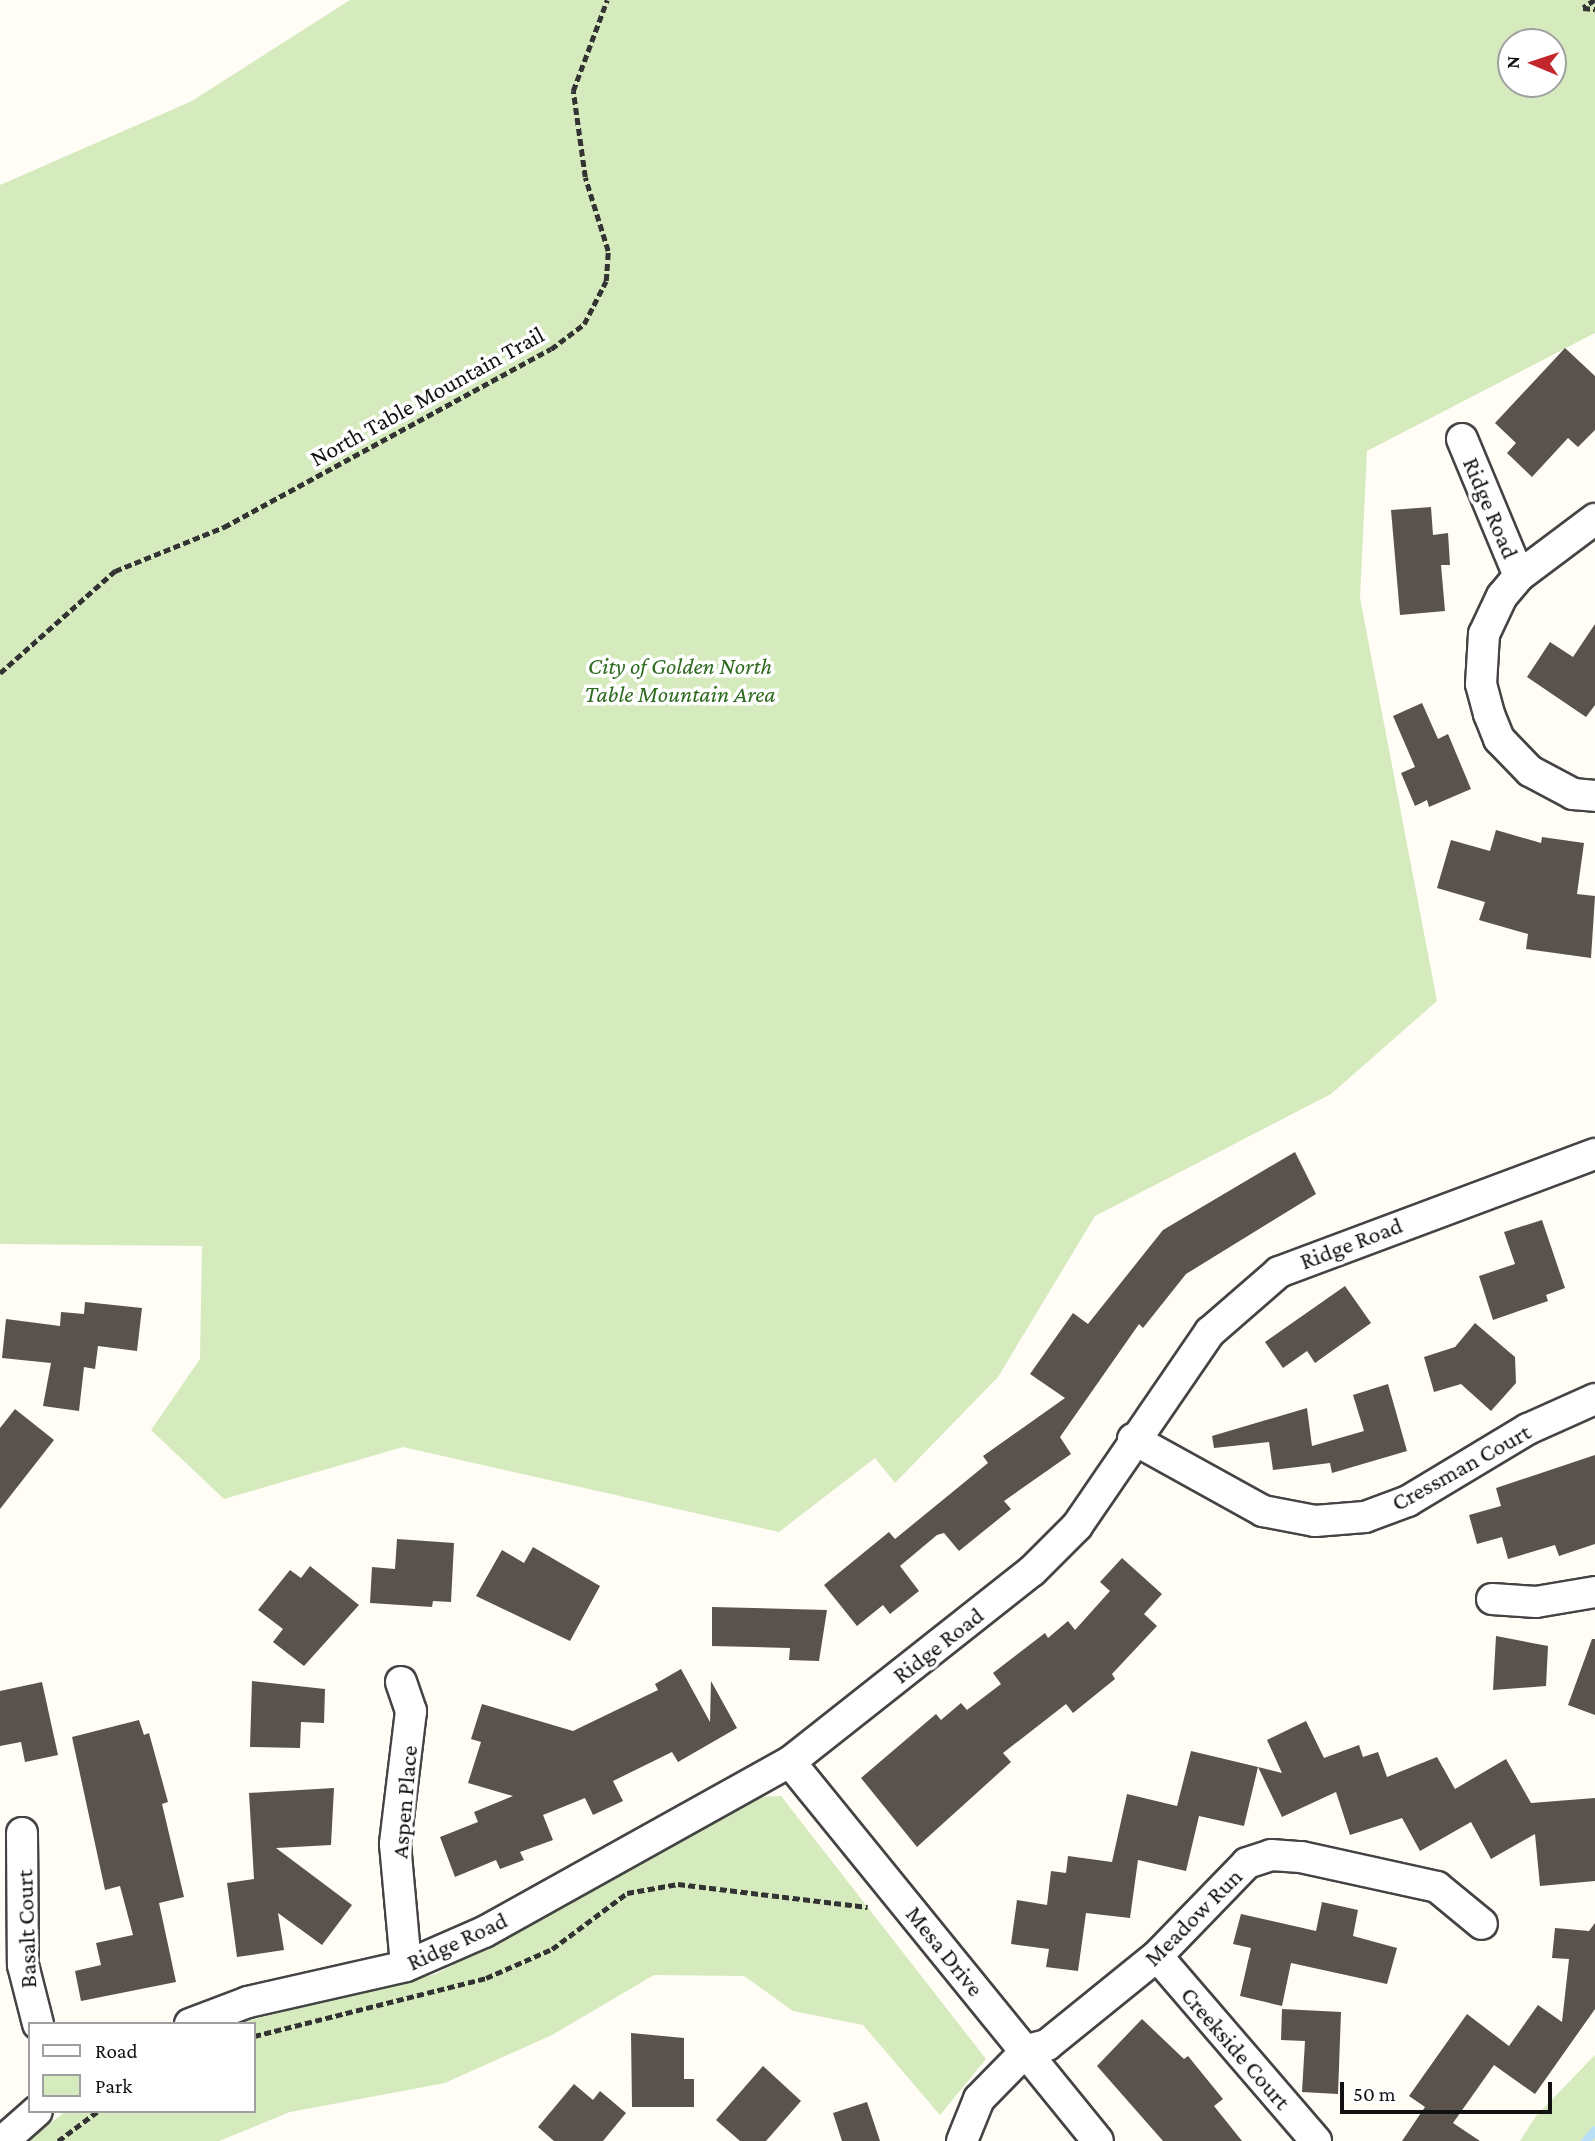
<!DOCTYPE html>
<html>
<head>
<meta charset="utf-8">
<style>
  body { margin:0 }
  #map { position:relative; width:1595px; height:2141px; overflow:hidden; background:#fffdf5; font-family:"Crimson Pro",serif }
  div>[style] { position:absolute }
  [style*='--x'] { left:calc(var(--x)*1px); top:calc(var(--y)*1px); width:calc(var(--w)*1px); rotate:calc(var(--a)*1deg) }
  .green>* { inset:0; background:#d5ebbd }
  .stream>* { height:9px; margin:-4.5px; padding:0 4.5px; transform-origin:4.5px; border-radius:4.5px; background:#b9e0f7 }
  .building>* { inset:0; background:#5a524d }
  .path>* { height:4.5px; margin-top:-2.25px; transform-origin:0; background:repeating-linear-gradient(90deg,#333 0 7px,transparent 0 10.5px) }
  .roads { filter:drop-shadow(2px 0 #444) drop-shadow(-2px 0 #444) drop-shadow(0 2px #444) drop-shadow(0 -2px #444) }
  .minor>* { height:30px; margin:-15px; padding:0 15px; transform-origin:15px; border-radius:15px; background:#fff }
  span { translate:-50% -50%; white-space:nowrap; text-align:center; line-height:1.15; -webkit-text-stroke:7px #fff; paint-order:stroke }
  .street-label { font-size:24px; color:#111 }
  .park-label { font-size:24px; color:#2f6b1f; font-style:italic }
  .legend { position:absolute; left:28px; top:2022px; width:228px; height:91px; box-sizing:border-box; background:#fff; border:2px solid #a0a0a0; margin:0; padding:9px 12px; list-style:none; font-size:21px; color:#111 }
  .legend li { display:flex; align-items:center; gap:14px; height:35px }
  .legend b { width:35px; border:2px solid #a0a0a0 }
  .north { position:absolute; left:1497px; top:28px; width:70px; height:70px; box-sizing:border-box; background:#fff; border:2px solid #a0a0a0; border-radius:50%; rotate:272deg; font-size:19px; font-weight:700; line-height:28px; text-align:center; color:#111 }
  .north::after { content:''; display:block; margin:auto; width:24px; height:32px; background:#c4262e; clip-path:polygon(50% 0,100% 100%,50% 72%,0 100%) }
  .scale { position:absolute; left:1340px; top:2082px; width:212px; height:32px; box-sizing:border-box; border:4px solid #111; border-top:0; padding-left:9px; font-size:21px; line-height:24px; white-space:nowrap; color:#111; -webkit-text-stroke:5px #fff; paint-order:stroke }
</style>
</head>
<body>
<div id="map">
  <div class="green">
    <i style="clip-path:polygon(evenodd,350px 0,1595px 0,1595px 333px,1367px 451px,1360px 598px,1437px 1001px,1331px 1094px,1095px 1216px,998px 1377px,895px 1483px,875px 1458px,779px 1532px,403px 1447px,224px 1499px,151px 1430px,200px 1359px,202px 1246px,0 1244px,0 185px,192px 101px,350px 0,1511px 42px,1553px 42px,1553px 84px,1511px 84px,1511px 42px)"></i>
    <i style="clip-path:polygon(781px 1796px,986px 2059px,940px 2115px,863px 2025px,793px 2011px,744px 1976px,654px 1975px,552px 2035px,445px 2083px,290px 2112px,219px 2141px,27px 2141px,66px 2111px,254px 2111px,254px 2024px,235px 2024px,436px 1974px,761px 1797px)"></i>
    <i style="clip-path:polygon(1595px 2055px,1595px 2141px,1520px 2141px,1536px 2116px)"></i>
  </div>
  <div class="stream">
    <i style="--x:1585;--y:2141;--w:15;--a:-48"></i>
  </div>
  <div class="building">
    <i style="clip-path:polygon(1565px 348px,1595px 376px,1595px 430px,1578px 447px,1568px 438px,1532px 477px,1507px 453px,1516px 443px,1495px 423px)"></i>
    <i style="clip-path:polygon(1431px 507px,1433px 535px,1448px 533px,1450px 565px,1441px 565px,1445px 611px,1400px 615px,1391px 510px)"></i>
    <i style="clip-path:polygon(1595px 624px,1595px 705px,1586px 717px,1527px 677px,1550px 642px,1573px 657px)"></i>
    <i style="clip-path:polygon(1422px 703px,1438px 739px,1448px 734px,1471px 789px,1429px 807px,1427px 800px,1415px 806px,1401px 773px,1415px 767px,1393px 716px)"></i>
    <i style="clip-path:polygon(1496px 830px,1541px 843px,1542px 837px,1584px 843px,1577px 894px,1595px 896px,1591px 958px,1526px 949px,1528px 934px,1479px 920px,1485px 902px,1437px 888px,1451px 840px,1490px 851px)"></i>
    <i style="clip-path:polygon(1295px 1152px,1316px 1194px,1186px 1274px,1143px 1328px,1139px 1324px,1060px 1437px,1071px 1454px,1004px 1501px,1011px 1509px,959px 1551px,944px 1533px,937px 1535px,900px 1566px,919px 1591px,890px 1614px,883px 1605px,857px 1626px,824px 1585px,889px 1532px,895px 1539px,988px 1463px,983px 1456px,1065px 1398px,1030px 1374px,1073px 1313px,1088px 1324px,1163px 1230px)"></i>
    <i style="clip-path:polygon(1542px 1220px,1565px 1288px,1546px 1295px,1548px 1301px,1493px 1320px,1479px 1276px,1515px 1264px,1504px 1232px)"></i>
    <i style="clip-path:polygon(1345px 1286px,1371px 1323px,1315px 1363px,1307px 1351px,1283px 1368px,1265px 1342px)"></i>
    <i style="clip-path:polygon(85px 1302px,142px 1308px,137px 1351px,98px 1346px,95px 1369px,84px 1367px,79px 1411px,43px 1406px,51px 1363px,2px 1358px,6px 1319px,60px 1326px,61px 1312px,84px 1314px)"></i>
    <i style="clip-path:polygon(1475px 1323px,1515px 1357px,1516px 1383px,1491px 1411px,1461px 1384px,1434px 1392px,1424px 1357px,1455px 1347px)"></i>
    <i style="clip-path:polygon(1388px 1384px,1407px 1451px,1332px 1473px,1330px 1463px,1273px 1470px,1269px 1442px,1214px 1448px,1212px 1436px,1307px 1408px,1312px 1446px,1364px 1431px,1353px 1395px)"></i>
    <i style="clip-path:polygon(15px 1409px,54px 1440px,0 1509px,0 1428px)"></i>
    <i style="clip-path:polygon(1595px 1455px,1595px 1544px,1559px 1556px,1555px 1545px,1508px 1559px,1502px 1537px,1477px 1544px,1469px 1515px,1501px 1506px,1496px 1488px)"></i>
    <i style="clip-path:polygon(397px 1539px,454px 1543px,451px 1602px,433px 1601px,432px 1607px,370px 1603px,372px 1567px,395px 1569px)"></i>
    <i style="clip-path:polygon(533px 1547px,600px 1586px,570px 1641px,476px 1596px,502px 1550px,524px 1563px)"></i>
    <i style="clip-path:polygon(1122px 1558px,1162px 1594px,1144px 1614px,1157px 1626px,1112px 1674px,1115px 1679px,1073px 1713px,1066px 1704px,1003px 1753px,1011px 1762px,917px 1847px,861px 1778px,936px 1714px,941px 1720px,961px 1703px,967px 1710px,1001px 1684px,993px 1673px,1045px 1633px,1048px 1638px,1068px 1621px,1075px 1630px,1110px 1591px,1100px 1582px)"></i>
    <i style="clip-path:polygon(310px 1566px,359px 1605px,304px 1666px,273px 1642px,283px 1629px,258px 1610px,290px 1570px,301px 1578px)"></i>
    <i style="clip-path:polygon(712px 1607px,827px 1610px,819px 1661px,789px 1660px,790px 1648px,712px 1646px)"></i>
    <i style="clip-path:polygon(1496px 1636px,1548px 1646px,1546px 1686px,1493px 1690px)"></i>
    <i style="clip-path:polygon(1592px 1639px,1595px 1639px,1595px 1715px,1568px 1705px)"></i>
    <i style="clip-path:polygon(681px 1669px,710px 1722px,711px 1681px,737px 1728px,678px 1762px,672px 1752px,613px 1781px,623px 1801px,593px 1815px,585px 1798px,543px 1815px,553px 1840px,520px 1852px,524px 1860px,500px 1869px,496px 1860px,455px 1877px,440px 1837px,478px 1822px,474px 1812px,513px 1796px,468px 1783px,481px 1742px,471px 1739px,482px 1704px,573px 1731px,658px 1690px,655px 1684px)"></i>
    <i style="clip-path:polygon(252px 1681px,325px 1689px,324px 1723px,301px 1722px,300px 1748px,250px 1747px)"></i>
    <i style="clip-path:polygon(42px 1682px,58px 1755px,25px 1762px,21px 1742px,0 1746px,0 1691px)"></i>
    <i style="clip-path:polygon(139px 1720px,144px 1735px,149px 1733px,168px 1802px,162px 1804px,184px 1897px,159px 1903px,176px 1982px,81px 2001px,75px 1971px,101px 1965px,96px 1943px,133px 1935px,120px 1886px,105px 1890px,72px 1737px)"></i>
    <i style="clip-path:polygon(1306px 1721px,1324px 1758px,1359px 1745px,1363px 1757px,1378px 1752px,1387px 1777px,1437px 1757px,1455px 1789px,1506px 1759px,1531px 1803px,1595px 1798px,1595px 1881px,1540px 1886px,1535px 1834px,1491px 1859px,1471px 1822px,1420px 1851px,1402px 1818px,1350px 1835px,1336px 1792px,1282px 1817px,1258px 1767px,1282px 1773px,1267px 1740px)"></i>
    <i style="clip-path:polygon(1191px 1751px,1258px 1767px,1244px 1826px,1199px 1816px,1186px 1871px,1138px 1860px,1130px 1918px,1086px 1913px,1078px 1971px,1046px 1967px,1049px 1949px,1011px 1944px,1017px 1900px,1047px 1905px,1051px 1871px,1066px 1873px,1068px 1856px,1112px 1862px,1127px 1794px,1177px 1806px)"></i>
    <i style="clip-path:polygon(334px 1788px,331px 1845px,276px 1848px,352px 1905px,322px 1945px,278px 1913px,284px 1950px,237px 1957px,227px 1883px,254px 1879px,249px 1793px)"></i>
    <i style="clip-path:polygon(1322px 1902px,1358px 1910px,1353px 1936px,1397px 1948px,1387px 1984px,1291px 1963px,1282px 2006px,1240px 1996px,1251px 1948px,1233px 1944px,1241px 1914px,1316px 1931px)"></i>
    <i style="clip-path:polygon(1595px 1923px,1595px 2009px,1535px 2094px,1494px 2065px,1453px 2123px,1480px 2141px,1402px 2141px,1425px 2107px,1409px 2096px,1467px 2014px,1509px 2046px,1538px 2005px,1562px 2022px,1569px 1959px,1552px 1958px,1555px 1928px,1589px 1931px)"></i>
    <i style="clip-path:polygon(1282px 2009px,1341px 2012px,1338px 2094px,1302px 2092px,1305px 2041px,1281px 2040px)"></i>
    <i style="clip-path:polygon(1142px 2019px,1184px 2059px,1188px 2056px,1223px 2099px,1214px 2106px,1242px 2141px,1163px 2141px,1097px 2066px)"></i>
    <i style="clip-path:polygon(631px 2033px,684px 2038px,684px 2079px,694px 2079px,694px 2107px,632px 2107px)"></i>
    <i style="clip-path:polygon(763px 2066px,801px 2101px,766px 2141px,740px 2141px,716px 2120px)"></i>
    <i style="clip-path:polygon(574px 2084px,593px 2100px,600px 2091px,626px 2113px,603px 2141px,554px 2141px,538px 2127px)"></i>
    <i style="clip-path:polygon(867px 2102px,880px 2141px,842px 2141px,833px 2113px)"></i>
  </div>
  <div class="path">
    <i style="--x:1595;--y:0;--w:14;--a:146"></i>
    <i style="--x:1583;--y:8;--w:12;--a:5"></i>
    <i style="--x:0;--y:673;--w:154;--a:-41.6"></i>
    <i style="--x:115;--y:571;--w:118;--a:-22"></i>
    <i style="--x:224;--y:527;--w:372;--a:-28.6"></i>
    <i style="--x:551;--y:349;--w:41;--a:-37.1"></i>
    <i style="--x:584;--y:324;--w:48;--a:-62.9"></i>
    <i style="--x:606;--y:281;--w:30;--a:-86"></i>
    <i style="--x:608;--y:251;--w:77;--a:-107.3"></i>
    <i style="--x:585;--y:177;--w:87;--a:-97.9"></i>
    <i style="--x:573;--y:91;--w:97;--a:-69.5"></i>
    <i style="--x:254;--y:2036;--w:239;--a:-14"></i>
    <i style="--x:486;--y:1978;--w:72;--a:-23.7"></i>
    <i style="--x:552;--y:1949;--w:94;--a:-36.7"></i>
    <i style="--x:627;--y:1893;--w:52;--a:-10"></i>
    <i style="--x:678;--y:1884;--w:191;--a:6.9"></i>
    <i style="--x:58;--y:2141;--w:50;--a:-36.9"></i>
  </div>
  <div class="roads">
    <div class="minor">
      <i style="--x:1462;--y:439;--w:148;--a:67.4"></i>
      <i style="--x:1519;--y:576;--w:26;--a:130"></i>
      <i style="--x:1502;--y:596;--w:42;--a:115.3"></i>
      <i style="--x:1484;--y:634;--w:50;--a:93.4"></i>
      <i style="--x:1481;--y:684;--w:31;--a:75"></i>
      <i style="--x:1489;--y:714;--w:27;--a:68"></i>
      <i style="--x:1499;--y:739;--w:45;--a:45.9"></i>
      <i style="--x:1530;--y:771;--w:49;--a:28.1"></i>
      <i style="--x:1573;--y:794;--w:22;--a:5"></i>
      <i style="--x:1519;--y:576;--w:95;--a:-36.9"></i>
      <i style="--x:1133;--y:1439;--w:149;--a:29"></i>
      <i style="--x:1263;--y:1511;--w:53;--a:10.9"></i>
      <i style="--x:1315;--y:1521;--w:50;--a:-4.6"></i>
      <i style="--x:1365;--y:1517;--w:46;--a:-20.4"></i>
      <i style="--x:1408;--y:1501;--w:140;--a:-31"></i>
      <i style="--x:1528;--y:1429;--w:73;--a:-24.1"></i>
      <i style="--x:1492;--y:1599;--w:44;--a:3.9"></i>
      <i style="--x:1536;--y:1602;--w:60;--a:-9.6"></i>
      <i style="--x:401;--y:1682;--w:31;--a:71"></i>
      <i style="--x:411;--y:1711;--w:134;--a:96.9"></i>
      <i style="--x:395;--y:1844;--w:122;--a:84.8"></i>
      <i style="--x:790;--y:1762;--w:488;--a:50.9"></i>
      <i style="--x:22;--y:1833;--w:132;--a:89.6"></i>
      <i style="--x:23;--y:1965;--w:61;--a:75.7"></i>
      <i style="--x:1157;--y:1956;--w:244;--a:49.3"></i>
      <i style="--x:190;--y:2024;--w:62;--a:-20.8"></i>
      <i style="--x:248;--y:2002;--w:162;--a:-12.8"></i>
      <i style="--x:406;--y:1966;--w:85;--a:-23.6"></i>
      <i style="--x:484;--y:1932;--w:350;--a:-29.1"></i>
      <i style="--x:790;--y:1762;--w:308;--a:-38.3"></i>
      <i style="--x:1032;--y:1571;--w:64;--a:-45"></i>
      <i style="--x:1077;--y:1526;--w:235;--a:-55.6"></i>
      <i style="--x:1210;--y:1332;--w:91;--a:-41"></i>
      <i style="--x:1279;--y:1272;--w:337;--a:-20.5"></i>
      <i style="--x:3;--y:2141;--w:45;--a:-41.4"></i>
      <i style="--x:962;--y:2141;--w:45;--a:-68"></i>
      <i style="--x:979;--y:2099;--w:69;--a:-45.6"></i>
      <i style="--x:1027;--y:2050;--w:21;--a:-14"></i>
      <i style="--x:1047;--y:2045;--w:141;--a:-39"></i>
      <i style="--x:1157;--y:1956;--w:129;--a:-45.9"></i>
      <i style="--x:1247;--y:1863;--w:25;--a:-18"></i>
      <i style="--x:1271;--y:1855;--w:30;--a:4"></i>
      <i style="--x:1301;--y:1857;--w:139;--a:12.4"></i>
      <i style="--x:1437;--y:1887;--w:58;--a:39.4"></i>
    </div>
  </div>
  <div class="street-label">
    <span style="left:427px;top:396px;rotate:-29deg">North Table Mountain Trail</span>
    <span style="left:1491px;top:508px;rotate:67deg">Ridge Road</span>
    <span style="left:1351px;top:1243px;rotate:-21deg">Ridge Road</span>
    <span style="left:1461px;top:1467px;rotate:-29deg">Cressman Court</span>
    <span style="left:938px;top:1645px;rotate:-38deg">Ridge Road</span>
    <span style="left:404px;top:1802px;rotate:-85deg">Aspen Place</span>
    <span style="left:1193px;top:1917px;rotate:-45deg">Meadow Run</span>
    <span style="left:26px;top:1929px;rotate:-92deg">Basalt Court</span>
    <span style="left:457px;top:1941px;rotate:-25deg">Ridge Road</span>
    <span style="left:945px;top:1951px;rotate:51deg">Mesa Drive</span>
    <span style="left:1236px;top:2048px;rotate:49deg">Creekside Court</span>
  </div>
  <div class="park-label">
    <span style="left:680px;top:680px">City of Golden North<br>Table Mountain Area</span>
  </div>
  <ul class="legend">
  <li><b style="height:9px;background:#fff"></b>Road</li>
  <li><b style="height:19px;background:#d5ebbd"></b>Park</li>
  </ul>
  <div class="north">N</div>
  <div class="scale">50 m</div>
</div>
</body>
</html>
